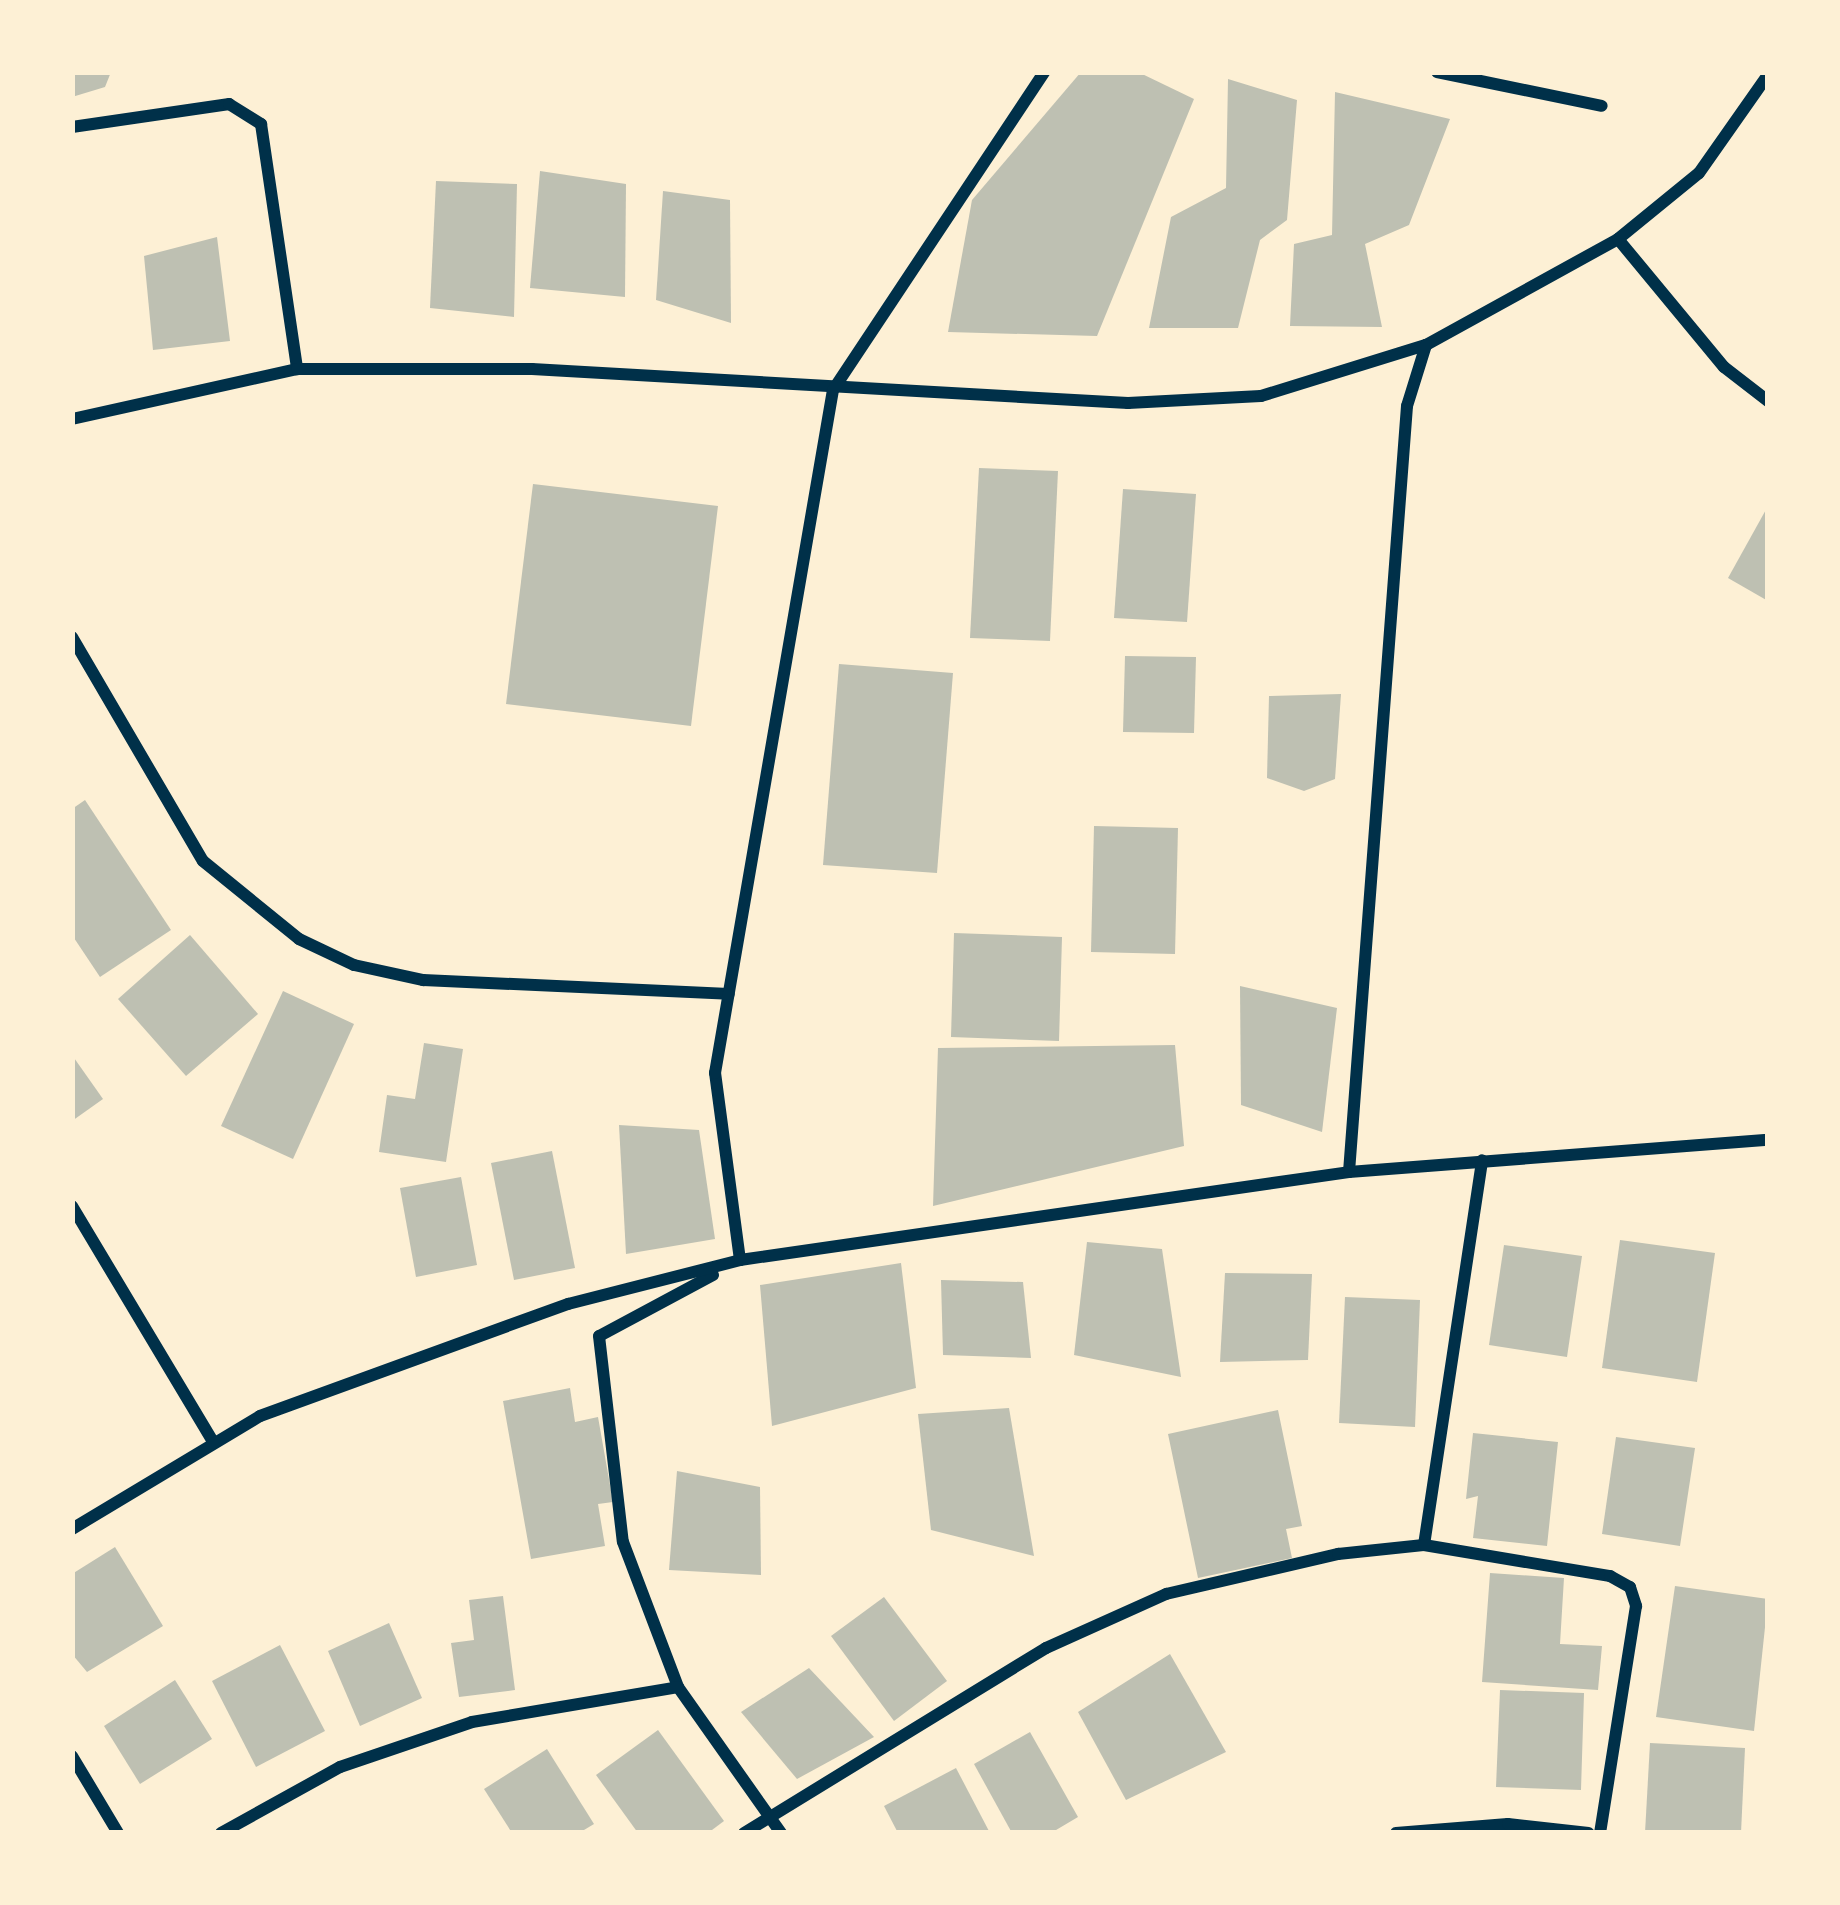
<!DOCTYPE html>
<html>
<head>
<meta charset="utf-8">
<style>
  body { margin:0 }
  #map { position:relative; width:1840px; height:1905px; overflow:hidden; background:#fdf0d5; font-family:Raleway,sans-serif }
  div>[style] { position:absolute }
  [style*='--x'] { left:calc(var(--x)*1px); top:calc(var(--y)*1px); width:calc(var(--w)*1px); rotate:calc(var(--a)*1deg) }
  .building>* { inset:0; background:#bec0b2 }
  .minor>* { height:12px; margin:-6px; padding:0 6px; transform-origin:6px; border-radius:6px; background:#003049 }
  span { translate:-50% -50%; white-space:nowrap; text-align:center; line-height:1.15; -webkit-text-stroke:9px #fdf0d5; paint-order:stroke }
  .frame { position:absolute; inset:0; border:75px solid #fdf0d5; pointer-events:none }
</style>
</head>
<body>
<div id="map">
  <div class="building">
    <i style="clip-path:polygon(72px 72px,111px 72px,105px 87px,72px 97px)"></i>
    <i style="clip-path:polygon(1081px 72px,1138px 72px,1194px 99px,1097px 336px,948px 332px,972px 200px)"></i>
    <i style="clip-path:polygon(1228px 79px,1297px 100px,1287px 220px,1260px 240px,1238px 328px,1149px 328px,1171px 217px,1226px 188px)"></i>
    <i style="clip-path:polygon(1335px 92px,1450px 119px,1409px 225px,1365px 244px,1382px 327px,1290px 326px,1294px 244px,1332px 235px)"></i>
    <i style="clip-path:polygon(540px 171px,626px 184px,625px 297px,530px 288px)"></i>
    <i style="clip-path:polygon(436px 181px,517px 184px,514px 317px,430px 308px)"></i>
    <i style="clip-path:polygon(663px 191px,730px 200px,731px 323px,656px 300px)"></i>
    <i style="clip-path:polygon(217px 237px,230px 341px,153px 350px,144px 256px)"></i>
    <i style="clip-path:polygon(979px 468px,1058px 471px,1050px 641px,970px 638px)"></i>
    <i style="clip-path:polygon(533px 484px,718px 506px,691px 726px,506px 704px)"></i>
    <i style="clip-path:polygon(1123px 489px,1196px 494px,1187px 622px,1114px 618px)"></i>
    <i style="clip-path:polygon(1768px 506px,1768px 601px,1728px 578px)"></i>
    <i style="clip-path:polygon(1125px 656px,1196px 657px,1194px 733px,1123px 732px)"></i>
    <i style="clip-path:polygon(839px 664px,953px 673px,937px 873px,823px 865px)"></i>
    <i style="clip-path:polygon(1341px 694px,1335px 779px,1304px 791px,1267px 778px,1269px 696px)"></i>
    <i style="clip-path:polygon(85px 800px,171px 930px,100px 977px,72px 935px,72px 809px)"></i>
    <i style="clip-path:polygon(1094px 826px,1178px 828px,1175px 954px,1091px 952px)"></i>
    <i style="clip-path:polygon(954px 933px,1062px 937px,1059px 1041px,951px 1037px)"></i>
    <i style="clip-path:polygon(190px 935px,258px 1014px,186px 1076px,118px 999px)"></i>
    <i style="clip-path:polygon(1240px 986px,1337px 1008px,1322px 1132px,1241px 1105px)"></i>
    <i style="clip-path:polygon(283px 991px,354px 1024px,293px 1159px,221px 1126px)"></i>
    <i style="clip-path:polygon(424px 1043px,463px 1049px,446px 1162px,379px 1152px,387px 1095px,415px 1099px)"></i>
    <i style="clip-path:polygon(1175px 1045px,1184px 1146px,933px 1206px,938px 1048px)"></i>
    <i style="clip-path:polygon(72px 1055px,103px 1099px,72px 1121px)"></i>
    <i style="clip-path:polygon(619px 1125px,699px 1130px,715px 1239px,626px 1254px)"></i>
    <i style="clip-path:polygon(552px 1151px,575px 1268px,514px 1280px,491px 1163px)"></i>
    <i style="clip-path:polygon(461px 1177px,477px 1265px,416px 1277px,400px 1188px)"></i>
    <i style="clip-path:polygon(1620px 1240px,1715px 1253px,1697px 1382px,1602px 1368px)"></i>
    <i style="clip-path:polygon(1087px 1242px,1162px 1249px,1181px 1377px,1074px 1355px)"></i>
    <i style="clip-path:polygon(1504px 1245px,1582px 1256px,1567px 1357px,1489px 1345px)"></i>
    <i style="clip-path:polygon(901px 1263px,916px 1388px,772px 1426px,760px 1285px)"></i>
    <i style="clip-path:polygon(1225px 1273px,1312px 1274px,1308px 1360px,1220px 1362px)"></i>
    <i style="clip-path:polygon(941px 1280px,1023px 1282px,1031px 1358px,943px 1355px)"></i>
    <i style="clip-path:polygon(1345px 1297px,1420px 1300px,1415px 1427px,1339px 1423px)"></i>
    <i style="clip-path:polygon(570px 1388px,575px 1422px,598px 1417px,613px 1502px,598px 1504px,605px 1546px,531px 1559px,503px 1401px)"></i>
    <i style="clip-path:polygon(1009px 1408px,1034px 1556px,931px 1530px,918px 1414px)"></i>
    <i style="clip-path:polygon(1278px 1410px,1302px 1526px,1286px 1529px,1292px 1558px,1198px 1578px,1168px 1434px)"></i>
    <i style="clip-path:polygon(1473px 1433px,1558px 1442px,1547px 1546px,1473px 1538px,1478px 1496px,1466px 1499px)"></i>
    <i style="clip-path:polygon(1616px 1437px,1695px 1448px,1680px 1546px,1602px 1534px)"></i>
    <i style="clip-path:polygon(677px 1471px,760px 1487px,761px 1575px,669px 1570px)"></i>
    <i style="clip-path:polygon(115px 1547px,163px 1626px,87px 1672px,72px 1654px,72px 1574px)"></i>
    <i style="clip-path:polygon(1490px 1573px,1564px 1578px,1560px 1644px,1602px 1646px,1598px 1690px,1482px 1682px)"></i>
    <i style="clip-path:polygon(1675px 1586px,1768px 1599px,1754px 1731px,1656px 1717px)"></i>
    <i style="clip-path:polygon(503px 1596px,515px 1690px,459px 1697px,451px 1643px,474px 1640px,469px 1600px)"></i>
    <i style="clip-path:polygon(884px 1597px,947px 1681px,894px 1721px,831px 1636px)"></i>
    <i style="clip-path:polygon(389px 1623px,422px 1698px,360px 1726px,328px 1651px)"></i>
    <i style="clip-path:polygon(280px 1645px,325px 1731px,256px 1767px,212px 1681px)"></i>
    <i style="clip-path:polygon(1170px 1654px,1226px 1752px,1126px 1800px,1078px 1712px)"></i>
    <i style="clip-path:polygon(809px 1668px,874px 1737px,797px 1779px,741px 1712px)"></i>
    <i style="clip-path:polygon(175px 1680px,212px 1739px,140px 1784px,104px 1726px)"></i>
    <i style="clip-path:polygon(1500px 1690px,1584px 1693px,1581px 1790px,1496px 1787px)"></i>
    <i style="clip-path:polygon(658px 1730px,724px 1821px,708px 1833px,638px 1833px,596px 1775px)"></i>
    <i style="clip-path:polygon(1030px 1732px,1078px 1817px,1051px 1833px,1012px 1833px,974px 1764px)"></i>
    <i style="clip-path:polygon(1650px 1743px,1745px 1748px,1741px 1833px,1645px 1833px)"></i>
    <i style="clip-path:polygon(547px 1749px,594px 1824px,579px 1833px,512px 1833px,484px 1789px)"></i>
    <i style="clip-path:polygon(956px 1768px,990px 1833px,898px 1833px,884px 1806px)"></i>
  </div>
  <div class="minor">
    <i style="--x:1437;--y:72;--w:168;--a:11.6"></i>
    <i style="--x:72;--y:127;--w:159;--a:-8.3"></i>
    <i style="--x:229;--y:104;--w:38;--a:32"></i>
    <i style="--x:261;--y:124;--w:248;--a:81.6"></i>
    <i style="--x:1618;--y:239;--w:166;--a:50.4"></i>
    <i style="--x:1724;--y:367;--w:56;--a:37.7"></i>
    <i style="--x:72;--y:419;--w:230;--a:-12.5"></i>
    <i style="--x:297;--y:369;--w:235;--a:0"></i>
    <i style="--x:532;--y:369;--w:597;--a:3.27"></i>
    <i style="--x:1128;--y:403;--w:133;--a:-3"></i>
    <i style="--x:1261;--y:396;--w:173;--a:-17.2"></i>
    <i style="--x:1426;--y:345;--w:219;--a:-28.9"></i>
    <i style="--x:1618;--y:239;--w:104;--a:-39.2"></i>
    <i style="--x:1699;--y:173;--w:120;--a:-54.9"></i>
    <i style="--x:72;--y:637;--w:259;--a:59.7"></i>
    <i style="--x:203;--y:861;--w:124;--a:39.1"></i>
    <i style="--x:299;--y:939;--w:61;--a:25.3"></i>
    <i style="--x:354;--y:965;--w:71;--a:12.3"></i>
    <i style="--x:423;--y:980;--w:306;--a:2.6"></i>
    <i style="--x:1349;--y:1172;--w:768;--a:-85.67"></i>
    <i style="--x:1407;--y:406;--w:64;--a:-72.7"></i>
    <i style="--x:72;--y:1206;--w:276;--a:59.1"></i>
    <i style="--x:740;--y:1260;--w:189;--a:-97.6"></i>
    <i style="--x:715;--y:1073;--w:693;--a:-80.2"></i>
    <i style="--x:833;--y:390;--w:382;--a:-56.4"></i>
    <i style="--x:713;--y:1275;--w:129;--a:151.8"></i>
    <i style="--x:599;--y:1336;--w:207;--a:83.4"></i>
    <i style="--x:623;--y:1542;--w:155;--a:69.2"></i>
    <i style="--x:678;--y:1687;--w:179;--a:54.8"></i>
    <i style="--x:72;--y:1529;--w:219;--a:-31"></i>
    <i style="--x:260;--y:1416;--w:328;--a:-20"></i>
    <i style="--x:568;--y:1304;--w:178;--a:-14.3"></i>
    <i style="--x:740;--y:1260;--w:615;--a:-8.22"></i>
    <i style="--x:1349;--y:1172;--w:420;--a:-4.4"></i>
    <i style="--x:1424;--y:1545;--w:389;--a:-81.4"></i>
    <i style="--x:72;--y:1756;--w:90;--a:59.1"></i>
    <i style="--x:221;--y:1833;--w:136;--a:-29"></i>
    <i style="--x:340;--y:1767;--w:139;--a:-18.8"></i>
    <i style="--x:472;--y:1722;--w:209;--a:-9.6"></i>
    <i style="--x:744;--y:1833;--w:354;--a:-31.5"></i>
    <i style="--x:1046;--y:1648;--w:132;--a:-24.2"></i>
    <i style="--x:1166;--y:1594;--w:177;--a:-13.1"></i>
    <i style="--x:1338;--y:1554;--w:86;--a:-6"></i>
    <i style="--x:1424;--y:1545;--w:189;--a:9.5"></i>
    <i style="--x:1610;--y:1576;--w:23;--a:29"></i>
    <i style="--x:1630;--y:1587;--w:20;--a:72"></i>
    <i style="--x:1636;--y:1606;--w:230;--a:99"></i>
    <i style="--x:1396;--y:1833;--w:112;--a:-4.6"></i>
    <i style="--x:1508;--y:1824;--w:81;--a:6.4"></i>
  </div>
  <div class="frame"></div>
</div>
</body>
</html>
